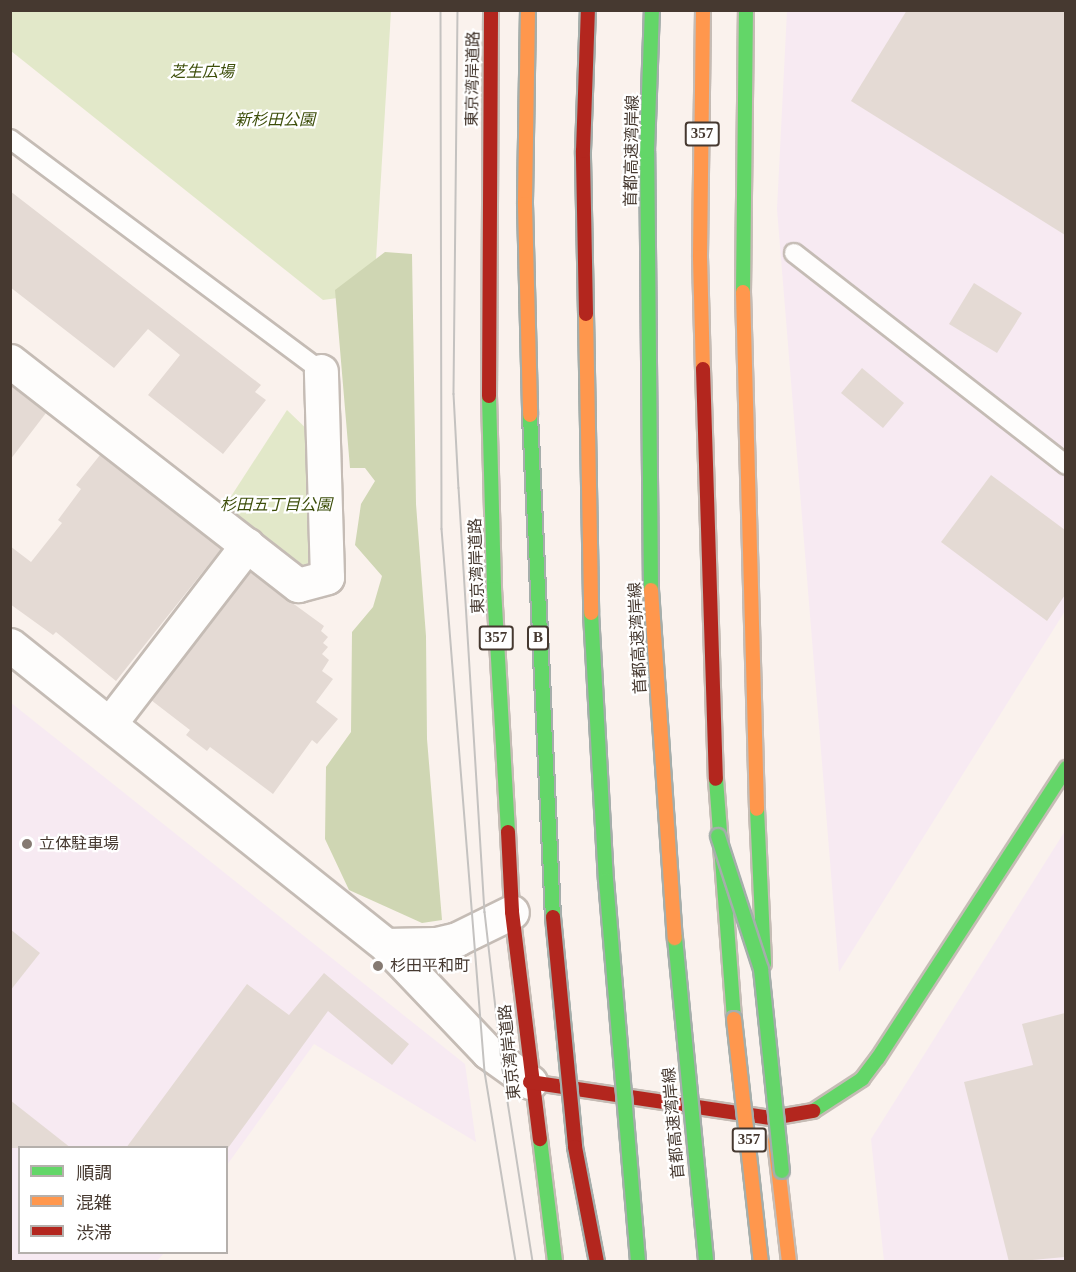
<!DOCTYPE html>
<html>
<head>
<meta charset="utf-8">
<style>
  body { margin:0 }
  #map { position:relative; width:1076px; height:1272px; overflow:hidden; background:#faf2ed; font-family:"Times New Roman","Noto Sans JP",serif }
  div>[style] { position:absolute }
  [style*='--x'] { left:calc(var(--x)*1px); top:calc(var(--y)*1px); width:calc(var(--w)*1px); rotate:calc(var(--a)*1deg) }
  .industrial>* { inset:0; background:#f7eaf2 }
  .green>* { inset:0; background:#e2e8c9 }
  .forest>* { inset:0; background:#cfd6b3 }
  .building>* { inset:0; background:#e4dad4 }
  .roads { filter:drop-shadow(2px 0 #c5bcb5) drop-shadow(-2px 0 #c5bcb5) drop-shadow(0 2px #c5bcb5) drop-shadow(0 -2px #c5bcb5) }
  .lane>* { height:18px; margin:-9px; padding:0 9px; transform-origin:9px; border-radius:9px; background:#fefdfc }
  .street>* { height:33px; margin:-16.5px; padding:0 16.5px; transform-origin:16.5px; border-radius:16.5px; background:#fefdfc }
  .fast>* { height:14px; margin:-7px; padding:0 7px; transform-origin:7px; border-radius:7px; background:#63d668 }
  .slow>* { height:14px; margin:-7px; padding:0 7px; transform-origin:7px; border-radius:7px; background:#ff974d }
  .jam>* { height:14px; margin:-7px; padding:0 7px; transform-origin:7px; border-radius:7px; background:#b3261e }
  .tram>* { height:1.5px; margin:-0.75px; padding:0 0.75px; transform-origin:0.75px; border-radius:0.75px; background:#c4c2c0 }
  .bridges { filter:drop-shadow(2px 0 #a5aeab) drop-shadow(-2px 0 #a5aeab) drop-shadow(0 2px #a5aeab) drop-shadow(0 -2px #a5aeab) }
  .fast-bridge>* { height:14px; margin:-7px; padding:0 7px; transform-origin:7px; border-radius:7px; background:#63d668 }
  .slow-bridge>* { height:14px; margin:-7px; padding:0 7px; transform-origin:7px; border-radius:7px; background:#ff974d }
  .jam-bridge>* { height:14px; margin:-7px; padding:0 7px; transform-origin:7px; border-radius:7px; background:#b3261e }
  .dots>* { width:16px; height:16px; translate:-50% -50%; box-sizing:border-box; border:3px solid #fff; border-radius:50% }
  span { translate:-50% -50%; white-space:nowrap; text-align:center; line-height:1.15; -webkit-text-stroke:4.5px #fff; paint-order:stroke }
  .shield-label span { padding:2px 4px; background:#fff; border:2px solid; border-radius:4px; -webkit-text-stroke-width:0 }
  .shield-label { font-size:15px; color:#463930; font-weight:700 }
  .park-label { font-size:16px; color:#3d4e0a; font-style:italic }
  .street-label { font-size:16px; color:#463930 }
  .poi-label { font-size:16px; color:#463930 }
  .left { translate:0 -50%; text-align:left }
  .frame { position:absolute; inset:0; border:12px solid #463930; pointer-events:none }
  .legend { position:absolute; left:18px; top:1146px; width:210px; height:108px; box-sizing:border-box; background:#fff; border:2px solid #b5b0ac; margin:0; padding:8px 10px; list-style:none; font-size:18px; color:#463930 }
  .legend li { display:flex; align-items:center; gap:12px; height:30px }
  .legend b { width:30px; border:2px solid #b5b0ac }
</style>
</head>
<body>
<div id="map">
  <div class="industrial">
    <i style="clip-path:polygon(787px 11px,1065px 11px,1065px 611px,839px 972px,777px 209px)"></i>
    <i style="clip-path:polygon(10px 702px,465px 1064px,476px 1142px,314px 1044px,227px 1165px,226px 1148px,20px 1148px,20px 1252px,164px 1253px,157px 1261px,11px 1261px)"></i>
    <i style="clip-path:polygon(1065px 831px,1065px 1261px,884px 1261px,871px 1139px)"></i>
  </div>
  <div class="green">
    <i style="clip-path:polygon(10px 11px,391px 11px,374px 293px,323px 300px,11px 51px)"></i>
    <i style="clip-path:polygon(287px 410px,314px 436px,325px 559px,289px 574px,219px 515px)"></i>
  </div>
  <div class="forest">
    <i style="clip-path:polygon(385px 252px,412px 254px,416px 504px,426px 636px,427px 739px,442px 920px,422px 923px,349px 890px,325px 839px,326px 767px,351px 732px,352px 632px,373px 607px,382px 576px,355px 545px,361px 504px,375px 481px,365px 468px,350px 468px,335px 290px)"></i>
  </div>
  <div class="building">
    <i style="clip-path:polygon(907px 10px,1065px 10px,1065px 235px,851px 101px)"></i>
    <i style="clip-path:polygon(10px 191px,261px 385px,255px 392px,266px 400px,223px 454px,148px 395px,180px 355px,148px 329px,114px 368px,10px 287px)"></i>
    <i style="clip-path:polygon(974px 283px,1022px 313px,997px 353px,949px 324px)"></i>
    <i style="clip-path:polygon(862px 368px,904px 403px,883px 428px,841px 393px)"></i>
    <i style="clip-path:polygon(10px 385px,46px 413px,10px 460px)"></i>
    <i style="clip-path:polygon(100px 455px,221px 549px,116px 681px,56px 632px,53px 635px,10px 604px,10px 546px,31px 562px,62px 523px,58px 520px,81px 489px,76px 485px)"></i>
    <i style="clip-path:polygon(991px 475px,1065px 530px,1065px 595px,1047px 621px,941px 542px)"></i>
    <i style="clip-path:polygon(250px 572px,324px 626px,321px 631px,328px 637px,323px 643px,328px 647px,322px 654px,329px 660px,322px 671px,333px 679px,316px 702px,338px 719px,317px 744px,312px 740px,273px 794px,210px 747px,207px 751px,186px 735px,190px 730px,151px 700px)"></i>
    <i style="clip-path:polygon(10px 929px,40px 953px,10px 991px)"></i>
    <i style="clip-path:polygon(324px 973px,409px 1044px,392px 1065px,328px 1011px,228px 1148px,126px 1148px,247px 984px,289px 1015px)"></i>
    <i style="clip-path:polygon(1065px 1013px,1065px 1257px,1009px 1262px,964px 1082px,1033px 1065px,1022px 1024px)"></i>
    <i style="clip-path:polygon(10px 1100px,71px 1148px,10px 1148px)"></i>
  </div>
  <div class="roads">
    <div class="lane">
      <i style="--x:10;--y:139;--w:388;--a:36.7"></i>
      <i style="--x:794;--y:253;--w:345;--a:37.9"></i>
    </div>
    <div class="street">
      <i style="--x:10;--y:361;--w:365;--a:37.9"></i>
      <i style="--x:298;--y:585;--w:30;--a:-15"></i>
      <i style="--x:327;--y:577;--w:206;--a:-91.7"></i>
      <i style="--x:10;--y:645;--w:481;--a:38.6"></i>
      <i style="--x:386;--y:945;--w:148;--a:46.4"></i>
      <i style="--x:488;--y:1052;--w:52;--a:35.5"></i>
      <i style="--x:110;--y:723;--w:225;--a:-52.4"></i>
      <i style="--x:386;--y:945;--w:50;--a:-1.1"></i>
      <i style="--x:436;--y:944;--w:22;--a:-13"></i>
      <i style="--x:457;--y:939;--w:61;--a:-26.1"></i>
    </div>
    <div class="fast">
      <i style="--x:743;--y:292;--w:282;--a:-89.4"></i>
      <i style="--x:489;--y:396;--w:193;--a:88.5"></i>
      <i style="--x:494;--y:589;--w:243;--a:86.7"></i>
      <i style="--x:716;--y:779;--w:241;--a:85.7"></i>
      <i style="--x:757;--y:809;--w:155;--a:87.4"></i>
      <i style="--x:813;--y:1111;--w:59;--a:-33.1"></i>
      <i style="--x:862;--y:1079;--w:26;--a:-53"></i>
      <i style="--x:878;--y:1058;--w:346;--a:-57"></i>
      <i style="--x:540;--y:1139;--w:124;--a:83"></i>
    </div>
    <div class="slow">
      <i style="--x:703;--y:10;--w:247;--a:90.7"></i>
      <i style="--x:700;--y:257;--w:112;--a:88.5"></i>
      <i style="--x:743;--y:292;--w:517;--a:88.45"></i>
      <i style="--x:775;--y:1141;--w:122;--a:83.4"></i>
    </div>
    <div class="jam">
      <i style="--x:703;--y:369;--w:410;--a:88.2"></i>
      <i style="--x:489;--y:396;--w:386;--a:-89.7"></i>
      <i style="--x:508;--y:832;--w:80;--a:87.1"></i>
      <i style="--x:512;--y:912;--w:229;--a:83"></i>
      <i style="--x:530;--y:1082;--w:245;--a:8.5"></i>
      <i style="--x:772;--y:1118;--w:42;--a:-9.7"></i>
    </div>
  </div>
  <div class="tram">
    <i style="--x:441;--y:10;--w:519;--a:89.89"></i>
    <i style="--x:442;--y:529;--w:545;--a:85.47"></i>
    <i style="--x:485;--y:1072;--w:193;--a:80.7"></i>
    <i style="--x:458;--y:10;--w:384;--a:90.6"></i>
    <i style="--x:454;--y:394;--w:94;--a:87"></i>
    <i style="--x:459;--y:488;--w:425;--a:86.5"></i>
    <i style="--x:485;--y:912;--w:159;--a:83.5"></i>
    <i style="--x:503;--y:1070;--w:194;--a:81.1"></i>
  </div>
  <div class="bridges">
    <div class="fast-bridge">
      <i style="--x:530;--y:415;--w:503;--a:87.38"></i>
      <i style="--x:651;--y:590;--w:439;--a:-90.5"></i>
      <i style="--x:647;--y:151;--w:141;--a:-88"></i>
      <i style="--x:591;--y:613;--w:267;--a:86.8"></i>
      <i style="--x:606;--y:880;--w:383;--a:85.2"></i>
      <i style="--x:718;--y:836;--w:140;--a:72.1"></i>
      <i style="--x:761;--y:969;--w:203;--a:84.1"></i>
      <i style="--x:675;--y:938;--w:325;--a:84.5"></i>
    </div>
    <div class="slow-bridge">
      <i style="--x:528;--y:10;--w:194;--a:90.9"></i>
      <i style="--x:525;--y:204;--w:211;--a:88.6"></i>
      <i style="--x:586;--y:314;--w:299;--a:89"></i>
      <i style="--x:651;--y:590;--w:349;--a:86.1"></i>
      <i style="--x:734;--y:1019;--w:244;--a:83.7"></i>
    </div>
    <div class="jam-bridge">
      <i style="--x:586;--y:314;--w:163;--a:-91.1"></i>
      <i style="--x:583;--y:151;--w:141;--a:-88"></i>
      <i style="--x:553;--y:917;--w:231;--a:84.5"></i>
      <i style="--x:575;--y:1147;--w:117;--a:79.2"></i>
    </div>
  </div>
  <div class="dots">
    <i style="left:27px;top:844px;background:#857a72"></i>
    <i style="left:378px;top:966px;background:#857a72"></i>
  </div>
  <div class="shield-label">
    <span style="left:702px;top:134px">357</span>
    <span style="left:496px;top:638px">357</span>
    <span style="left:538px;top:638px">B</span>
    <span style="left:749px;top:1140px">357</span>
  </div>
  <div class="park-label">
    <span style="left:202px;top:72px">芝生広場</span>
    <span style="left:275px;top:120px">新杉田公園</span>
    <span style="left:276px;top:505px">杉田五丁目公園</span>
  </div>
  <div class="street-label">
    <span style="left:473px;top:79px;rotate:-89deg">東京湾岸道路</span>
    <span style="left:632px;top:151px;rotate:-89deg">首都高速湾岸線</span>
    <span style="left:477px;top:566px;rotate:-92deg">東京湾岸道路</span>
    <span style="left:638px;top:638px;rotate:-93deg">首都高速湾岸線</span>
    <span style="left:510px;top:1052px;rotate:-96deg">東京湾岸道路</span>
    <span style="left:674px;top:1123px;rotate:-95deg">首都高速湾岸線</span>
  </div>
  <div class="poi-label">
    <span class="left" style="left:39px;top:844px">立体駐車場</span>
    <span class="left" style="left:390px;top:966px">杉田平和町</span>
  </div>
  <div class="frame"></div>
  <ul class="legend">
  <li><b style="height:8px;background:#63d668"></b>順調</li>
  <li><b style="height:8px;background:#ff974d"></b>混雑</li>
  <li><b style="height:8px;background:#b3261e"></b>渋滞</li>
  </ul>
</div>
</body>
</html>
